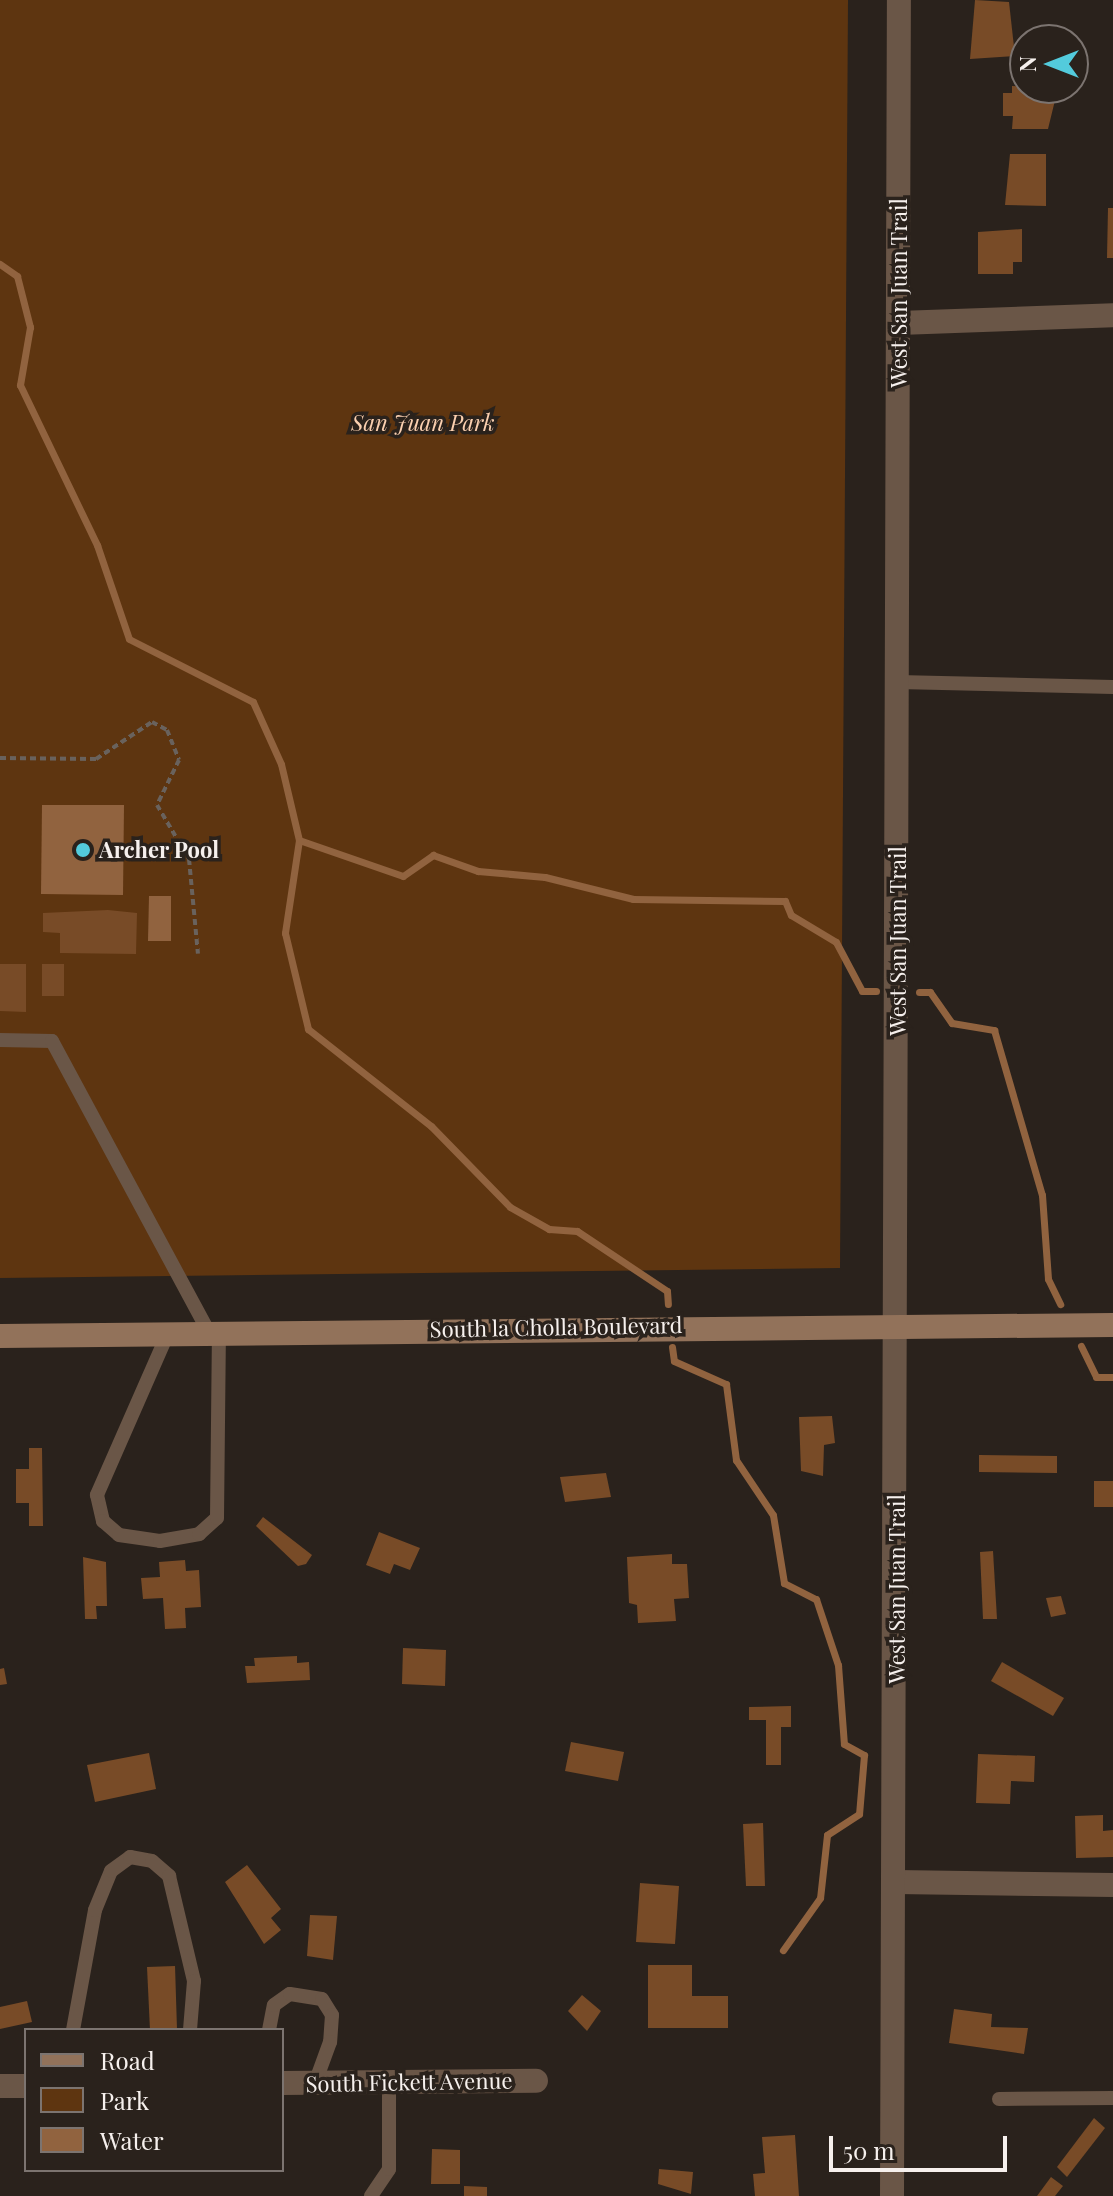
<!DOCTYPE html>
<html>
<head>
<meta charset="utf-8">
<style>
  body { margin:0 }
  #map { position:relative; width:1113px; height:2196px; overflow:hidden; background:#2a221c; font-family:"Playfair Display",serif }
  div>[style] { position:absolute }
  [style*='--x'] { left:calc(var(--x)*1px); top:calc(var(--y)*1px); width:calc(var(--w)*1px); rotate:calc(var(--a)*1deg) }
  .green>* { inset:0; background:#5e3510 }
  .water>* { inset:0; background:#91633f }
  .stream>* { height:7px; margin:-3.5px; padding:0 3.5px; transform-origin:3.5px; border-radius:3.5px; background:#91633f }
  .building>* { inset:0; background:#784b27 }
  .path>* { height:4px; margin-top:-2px; transform-origin:0; background:repeating-linear-gradient(90deg,#69625d 0 6px,transparent 0 10px) }
  .service>* { height:14px; margin:-7px; padding:0 7px; transform-origin:7px; border-radius:7px; background:#6a5647 }
  .minor>* { height:24px; margin:-12px; padding:0 12px; transform-origin:12px; border-radius:12px; background:#6a5647 }
  .tertiary>* { height:24px; margin:-12px; padding:0 12px; transform-origin:12px; border-radius:12px; background:#6a5647 }
  .secondary>* { height:24px; margin:-12px; padding:0 12px; transform-origin:12px; border-radius:12px; background:#92725a }
  .dots>* { width:22px; height:22px; translate:-50% -50%; box-sizing:border-box; border:4px solid #2a221c; border-radius:50% }
  span { translate:-50% -50%; white-space:nowrap; text-align:center; line-height:1.15; -webkit-text-stroke:7px #2a221c; paint-order:stroke }
  .street-label { font-size:22px; color:#f6f0ed }
  .park-label { font-size:22px; color:#fbd0b0; font-style:italic }
  .poi-label { font-size:22px; color:#f6f0ed; font-weight:700 }
  .left { translate:0 -50%; text-align:left }
  .legend { position:absolute; left:24px; top:2028px; width:260px; height:144px; box-sizing:border-box; background:#2a221c; border:2px solid #7c7470; margin:0; padding:10px 14px; list-style:none; font-size:24px; color:#f6f0ed }
  .legend li { display:flex; align-items:center; gap:16px; height:40px }
  .legend b { width:40px; border:2px solid #7c7470 }
  .north { position:absolute; left:1009px; top:24px; width:80px; height:80px; box-sizing:border-box; background:#2a221c; border:2px solid #7c7470; border-radius:50%; rotate:270deg; font-size:22px; font-weight:700; line-height:32px; text-align:center; color:#f6f0ed }
  .north::after { content:''; display:block; margin:auto; width:28px; height:36px; background:#53cbdc; clip-path:polygon(50% 0,100% 100%,50% 72%,0 100%) }
  .scale { position:absolute; left:829px; top:2136px; width:178px; height:36px; box-sizing:border-box; border:4px solid #f6f0ed; border-top:0; padding-left:10px; font-size:24px; line-height:28px; white-space:nowrap; color:#f6f0ed; -webkit-text-stroke:6px #2a221c; paint-order:stroke }
</style>
</head>
<body>
<div id="map">
  <div class="green">
    <i style="clip-path:polygon(0 0,848px 0,840px 1268px,0 1278px)"></i>
  </div>
  <div class="water">
    <i style="clip-path:polygon(42px 805px,124px 805px,123px 895px,41px 894px)"></i>
    <i style="clip-path:polygon(149px 896px,171px 896px,171px 941px,148px 941px)"></i>
  </div>
  <div class="stream">
    <i style="--x:0;--y:264;--w:21;--a:35"></i>
    <i style="--x:17;--y:276;--w:53;--a:75.7"></i>
    <i style="--x:30;--y:327;--w:59;--a:99.8"></i>
    <i style="--x:20;--y:385;--w:178;--a:64.3"></i>
    <i style="--x:97;--y:545;--w:99;--a:71.2"></i>
    <i style="--x:129;--y:639;--w:139;--a:26.9"></i>
    <i style="--x:253;--y:702;--w:68;--a:65.7"></i>
    <i style="--x:281;--y:764;--w:78;--a:76.7"></i>
    <i style="--x:299;--y:840;--w:94;--a:98.6"></i>
    <i style="--x:285;--y:933;--w:99;--a:76.5"></i>
    <i style="--x:308;--y:1029;--w:157;--a:38.3"></i>
    <i style="--x:431;--y:1126;--w:113;--a:45.7"></i>
    <i style="--x:510;--y:1207;--w:45;--a:29.4"></i>
    <i style="--x:549;--y:1229;--w:28;--a:4"></i>
    <i style="--x:577;--y:1231;--w:108;--a:33.7"></i>
    <i style="--x:667;--y:1291;--w:13;--a:86"></i>
    <i style="--x:299;--y:840;--w:110;--a:19.1"></i>
    <i style="--x:403;--y:876;--w:37;--a:-35"></i>
    <i style="--x:433;--y:855;--w:48;--a:19.6"></i>
    <i style="--x:478;--y:871;--w:67;--a:5.1"></i>
    <i style="--x:545;--y:877;--w:91;--a:14"></i>
    <i style="--x:633;--y:899;--w:152;--a:0.8"></i>
    <i style="--x:785;--y:901;--w:15;--a:67"></i>
    <i style="--x:791;--y:915;--w:52;--a:31"></i>
    <i style="--x:836;--y:942;--w:55;--a:62"></i>
    <i style="--x:862;--y:991;--w:14;--a:0"></i>
    <i style="--x:919;--y:992;--w:11;--a:0"></i>
    <i style="--x:930;--y:992;--w:38;--a:55"></i>
    <i style="--x:952;--y:1023;--w:43;--a:9.5"></i>
    <i style="--x:994;--y:1030;--w:172;--a:73.8"></i>
    <i style="--x:1042;--y:1195;--w:84;--a:85.9"></i>
    <i style="--x:1048;--y:1279;--w:28;--a:64"></i>
    <i style="--x:1081;--y:1346;--w:34;--a:64"></i>
    <i style="--x:1096;--y:1377;--w:17;--a:0"></i>
    <i style="--x:672;--y:1347;--w:14;--a:82"></i>
    <i style="--x:674;--y:1361;--w:57;--a:23.9"></i>
    <i style="--x:726;--y:1384;--w:77;--a:82.5"></i>
    <i style="--x:736;--y:1460;--w:66;--a:56.1"></i>
    <i style="--x:773;--y:1515;--w:69;--a:80.8"></i>
    <i style="--x:784;--y:1583;--w:36;--a:27"></i>
    <i style="--x:816;--y:1599;--w:70;--a:71.6"></i>
    <i style="--x:838;--y:1665;--w:79;--a:85.7"></i>
    <i style="--x:844;--y:1744;--w:23;--a:29"></i>
    <i style="--x:864;--y:1755;--w:59;--a:94.8"></i>
    <i style="--x:859;--y:1814;--w:38;--a:147"></i>
    <i style="--x:827;--y:1835;--w:63;--a:96.3"></i>
    <i style="--x:820;--y:1898;--w:64;--a:125.4"></i>
  </div>
  <div class="building">
    <i style="clip-path:polygon(975px 0,1009px 2px,1015px 56px,970px 59px)"></i>
    <i style="clip-path:polygon(1012px 86px,1058px 88px,1048px 129px,1012px 129px,1013px 116px,1003px 116px,1003px 93px,1012px 93px)"></i>
    <i style="clip-path:polygon(1010px 154px,1046px 154px,1046px 206px,1005px 205px)"></i>
    <i style="clip-path:polygon(1108px 208px,1113px 208px,1113px 258px,1107px 258px)"></i>
    <i style="clip-path:polygon(1022px 229px,1022px 262px,1013px 262px,1013px 274px,978px 274px,978px 232px)"></i>
    <i style="clip-path:polygon(108px 910px,137px 913px,136px 954px,60px 953px,60px 933px,43px 932px,43px 913px)"></i>
    <i style="clip-path:polygon(0 964px,26px 964px,26px 1012px,0 1011px)"></i>
    <i style="clip-path:polygon(42px 964px,64px 964px,64px 996px,42px 996px)"></i>
    <i style="clip-path:polygon(832px 1416px,835px 1443px,824px 1445px,823px 1476px,801px 1471px,799px 1417px)"></i>
    <i style="clip-path:polygon(29px 1448px,42px 1448px,43px 1526px,29px 1526px,29px 1503px,16px 1503px,16px 1469px,29px 1469px)"></i>
    <i style="clip-path:polygon(979px 1455px,1057px 1456px,1057px 1473px,979px 1472px)"></i>
    <i style="clip-path:polygon(606px 1473px,611px 1497px,565px 1502px,560px 1477px)"></i>
    <i style="clip-path:polygon(1094px 1481px,1113px 1481px,1113px 1507px,1094px 1507px)"></i>
    <i style="clip-path:polygon(263px 1517px,312px 1555px,306px 1564px,298px 1566px,256px 1526px)"></i>
    <i style="clip-path:polygon(379px 1532px,420px 1548px,410px 1570px,394px 1564px,390px 1574px,366px 1565px)"></i>
    <i style="clip-path:polygon(993px 1551px,997px 1619px,983px 1619px,980px 1552px)"></i>
    <i style="clip-path:polygon(672px 1554px,672px 1564px,687px 1564px,689px 1598px,674px 1599px,676px 1621px,638px 1623px,637px 1605px,629px 1603px,627px 1557px)"></i>
    <i style="clip-path:polygon(83px 1557px,106px 1562px,107px 1606px,96px 1606px,97px 1619px,85px 1619px)"></i>
    <i style="clip-path:polygon(185px 1560px,186px 1571px,199px 1570px,201px 1607px,185px 1608px,186px 1628px,165px 1629px,163px 1598px,143px 1599px,141px 1578px,160px 1577px,159px 1562px)"></i>
    <i style="clip-path:polygon(1061px 1596px,1066px 1614px,1051px 1617px,1046px 1598px)"></i>
    <i style="clip-path:polygon(403px 1648px,446px 1650px,445px 1686px,402px 1684px)"></i>
    <i style="clip-path:polygon(297px 1656px,297px 1663px,309px 1662px,310px 1680px,247px 1683px,245px 1666px,255px 1666px,254px 1658px)"></i>
    <i style="clip-path:polygon(1002px 1662px,1064px 1698px,1053px 1716px,991px 1681px)"></i>
    <i style="clip-path:polygon(4px 1668px,7px 1684px,0 1685px,0 1669px)"></i>
    <i style="clip-path:polygon(791px 1706px,791px 1727px,781px 1727px,781px 1765px,766px 1765px,766px 1720px,749px 1720px,749px 1707px)"></i>
    <i style="clip-path:polygon(571px 1742px,624px 1752px,618px 1781px,565px 1771px)"></i>
    <i style="clip-path:polygon(149px 1753px,156px 1789px,95px 1802px,87px 1765px)"></i>
    <i style="clip-path:polygon(978px 1754px,1035px 1756px,1034px 1782px,1011px 1781px,1010px 1804px,976px 1803px)"></i>
    <i style="clip-path:polygon(1103px 1815px,1103px 1831px,1113px 1830px,1113px 1857px,1076px 1858px,1075px 1816px)"></i>
    <i style="clip-path:polygon(763px 1823px,765px 1886px,746px 1886px,743px 1824px)"></i>
    <i style="clip-path:polygon(247px 1865px,281px 1909px,271px 1918px,281px 1930px,264px 1944px,225px 1882px)"></i>
    <i style="clip-path:polygon(640px 1883px,679px 1886px,675px 1944px,636px 1942px)"></i>
    <i style="clip-path:polygon(310px 1915px,337px 1916px,333px 1960px,307px 1956px)"></i>
    <i style="clip-path:polygon(648px 1965px,692px 1965px,692px 1996px,728px 1996px,728px 2028px,648px 2028px)"></i>
    <i style="clip-path:polygon(175px 1966px,177px 2030px,150px 2030px,147px 1967px)"></i>
    <i style="clip-path:polygon(582px 1995px,601px 2011px,587px 2031px,568px 2011px)"></i>
    <i style="clip-path:polygon(27px 2001px,32px 2022px,0 2029px,0 2007px)"></i>
    <i style="clip-path:polygon(954px 2009px,992px 2014px,991px 2027px,1028px 2028px,1024px 2054px,949px 2043px)"></i>
    <i style="clip-path:polygon(1094px 2118px,1105px 2128px,1067px 2177px,1057px 2167px)"></i>
    <i style="clip-path:polygon(795px 2135px,799px 2196px,755px 2196px,753px 2174px,765px 2173px,762px 2137px)"></i>
    <i style="clip-path:polygon(432px 2149px,460px 2150px,460px 2184px,431px 2184px)"></i>
    <i style="clip-path:polygon(659px 2169px,693px 2172px,691px 2194px,658px 2184px)"></i>
    <i style="clip-path:polygon(1051px 2177px,1063px 2186px,1055px 2196px,1037px 2196px)"></i>
    <i style="clip-path:polygon(464px 2186px,487px 2187px,487px 2196px,464px 2196px)"></i>
  </div>
  <div class="path">
    <i style="--x:0;--y:758;--w:96;--a:0.6"></i>
    <i style="--x:96;--y:759;--w:67;--a:-33.5"></i>
    <i style="--x:152;--y:722;--w:17;--a:28"></i>
    <i style="--x:167;--y:730;--w:32;--a:68"></i>
    <i style="--x:179;--y:760;--w:50;--a:116.1"></i>
    <i style="--x:157;--y:805;--w:63;--a:59.3"></i>
    <i style="--x:189;--y:859;--w:95;--a:84.6"></i>
  </div>
  <div class="service">
    <i style="--x:898;--y:682;--w:215;--a:1.3"></i>
    <i style="--x:0;--y:1040;--w:52;--a:1.1"></i>
    <i style="--x:52;--y:1041;--w:331;--a:61.7"></i>
    <i style="--x:168;--y:1333;--w:177;--a:113.7"></i>
    <i style="--x:97;--y:1495;--w:27;--a:77"></i>
    <i style="--x:103;--y:1521;--w:21;--a:41"></i>
    <i style="--x:119;--y:1535;--w:41;--a:8.3"></i>
    <i style="--x:160;--y:1541;--w:40;--a:-10"></i>
    <i style="--x:199;--y:1534;--w:24;--a:-42"></i>
    <i style="--x:217;--y:1518;--w:186;--a:-89.4"></i>
    <i style="--x:73;--y:2030;--w:122;--a:-79.6"></i>
    <i style="--x:95;--y:1910;--w:42;--a:-67.7"></i>
    <i style="--x:111;--y:1871;--w:24;--a:-36"></i>
    <i style="--x:130;--y:1857;--w:22;--a:10"></i>
    <i style="--x:152;--y:1861;--w:23;--a:41"></i>
    <i style="--x:169;--y:1876;--w:108;--a:76.6"></i>
    <i style="--x:194;--y:1981;--w:49;--a:94.7"></i>
    <i style="--x:269;--y:2030;--w:25;--a:-79"></i>
    <i style="--x:274;--y:2005;--w:19;--a:-35"></i>
    <i style="--x:290;--y:1994;--w:32;--a:9"></i>
    <i style="--x:322;--y:1999;--w:19;--a:58"></i>
    <i style="--x:332;--y:2015;--w:27;--a:94"></i>
    <i style="--x:330;--y:2042;--w:44;--a:110.1"></i>
    <i style="--x:999;--y:2099;--w:114;--a:-0.5"></i>
    <i style="--x:371;--y:2196;--w:32;--a:-56"></i>
    <i style="--x:389;--y:2169;--w:87;--a:-90"></i>
  </div>
  <div class="minor">
    <i style="--x:899;--y:323;--w:214;--a:-2.1"></i>
    <i style="--x:896;--y:1882;--w:217;--a:0.8"></i>
    <i style="--x:282;--y:2083;--w:254;--a:-0.5"></i>
    <i style="--x:0;--y:2086;--w:26;--a:0"></i>
  </div>
  <div class="tertiary">
    <i style="--x:892;--y:2196;--w:2196;--a:-89.82"></i>
  </div>
  <div class="secondary">
    <i style="--x:0;--y:1336;--w:1113;--a:-0.57"></i>
  </div>
  <div class="dots">
    <i style="left:83px;top:850px;background:#53cbdc"></i>
  </div>
  <div class="street-label">
    <span style="left:899px;top:293px;rotate:-90deg">West San Juan Trail</span>
    <span style="left:898px;top:941px;rotate:-90deg">West San Juan Trail</span>
    <span style="left:556px;top:1327px;rotate:-1deg">South la Cholla Boulevard</span>
    <span style="left:897px;top:1589px;rotate:-90deg">West San Juan Trail</span>
    <span style="left:409px;top:2082px;rotate:-1deg">South Fickett Avenue</span>
  </div>
  <div class="park-label">
    <span style="left:423px;top:423px">San Juan Park</span>
  </div>
  <div class="poi-label">
    <span class="left" style="left:99px;top:850px">Archer Pool</span>
  </div>
  <ul class="legend">
  <li><b style="height:10px;background:#92725a"></b>Road</li>
  <li><b style="height:22px;background:#5e3510"></b>Park</li>
  <li><b style="height:22px;background:#91633f"></b>Water</li>
  </ul>
  <div class="north">N</div>
  <div class="scale">50 m</div>
</div>
</body>
</html>
